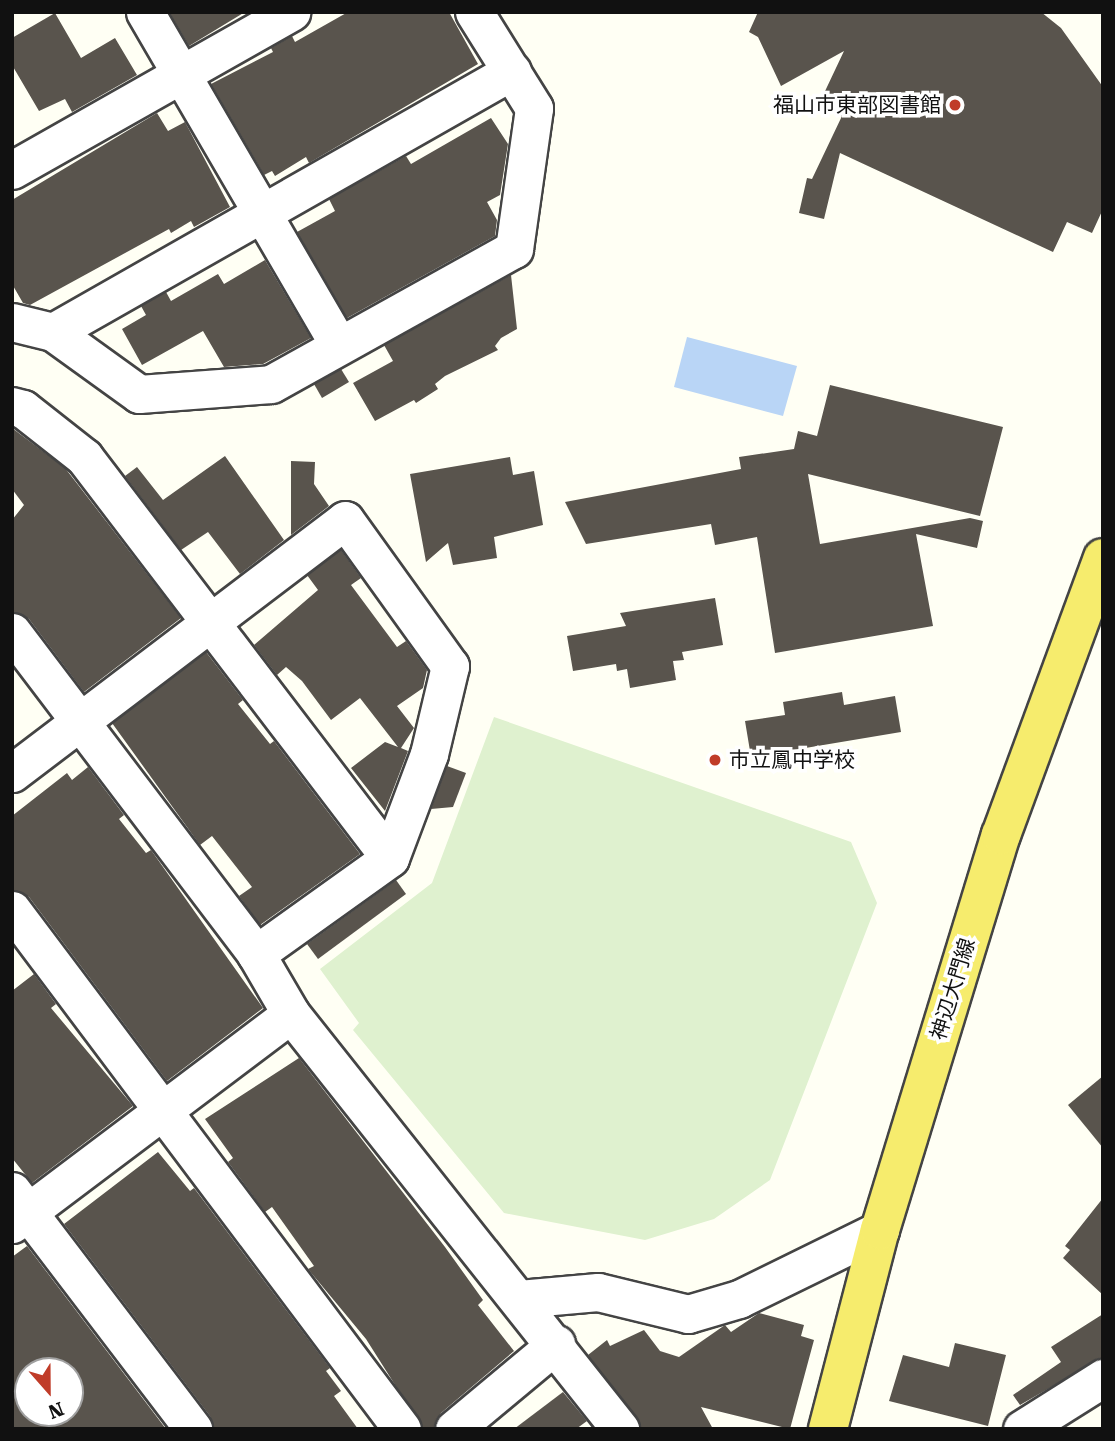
<!DOCTYPE html>
<html>
<head>
<meta charset="utf-8">
<style>
  body { margin:0 }
  #map { position:relative; width:1115px; height:1441px; overflow:hidden; background:#fffff4; font-family:"Roboto Serif","Noto Sans JP",serif }
  div>[style] { position:absolute }
  [style*='--x'] { left:calc(var(--x)*1px); top:calc(var(--y)*1px); width:calc(var(--w)*1px); rotate:calc(var(--a)*1deg) }
  .pitch>* { inset:0; background:#dff1cf }
  .water>* { inset:0; background:#b9d5f6 }
  .building>* { inset:0; background:#59544d }
  .roads { filter:drop-shadow(2px 0 #444) drop-shadow(-2px 0 #444) drop-shadow(0 2px #444) drop-shadow(0 -2px #444) }
  .street>* { height:37px; margin:-18.5px; padding:0 18.5px; transform-origin:18.5px; border-radius:18.5px; background:#fff }
  .primary>* { height:38px; margin:-19px; padding:0 19px; transform-origin:19px; border-radius:19px; background:#f6ec6d }
  .dots>* { width:19px; height:19px; translate:-50% -50%; box-sizing:border-box; border:4px solid #fff; border-radius:50% }
  span { translate:-50% -50%; white-space:nowrap; text-align:center; line-height:1.15; -webkit-text-stroke:7px #fff; paint-order:stroke }
  .poi-label { font-size:21px; color:#111 }
  .right { translate:-100% -50%; text-align:right }
  .left { translate:0 -50%; text-align:left }
  .street-label { font-size:21px; color:#111 }
  .frame { position:absolute; inset:0; border:14px solid #111; pointer-events:none }
  .north { position:absolute; left:14px; top:1357px; width:70px; height:70px; box-sizing:border-box; background:#fff; border:2px solid #a0a0a0; border-radius:50%; rotate:159deg; font-size:19px; font-weight:700; line-height:28px; text-align:center; color:#111 }
  .north::after { content:''; display:block; margin:auto; width:24px; height:32px; background:#c03c29; clip-path:polygon(50% 0,100% 100%,50% 72%,0 100%) }
</style>
</head>
<body>
<div id="map">
  <div class="pitch">
    <i style="clip-path:polygon(494px 717px,851px 842px,877px 903px,770px 1180px,714px 1219px,645px 1240px,504px 1213px,353px 1030px,359px 1023px,320px 969px,432px 883px)"></i>
  </div>
  <div class="water">
    <i style="clip-path:polygon(687px 337px,797px 366px,783px 416px,674px 387px)"></i>
  </div>
  <div class="building">
    <i style="clip-path:polygon(169px 12px,245px 12px,189px 46px)"></i>
    <i style="clip-path:polygon(348px 12px,449px 12px,478px 64px,309px 163px,306px 157px,275px 176px,272px 171px,264px 175px,211px 84px,273px 52px,271px 48px,292px 36px,295px 42px)"></i>
    <i style="clip-path:polygon(758px 12px,1041px 12px,1061px 28px,1103px 87px,1103px 209px,1092px 233px,1067px 222px,1053px 252px,840px 153px,824px 219px,799px 213px,807px 178px,812px 179px,842px 116px,818px 106px,844px 51px,781px 86px,758px 37px,749px 32px)"></i>
    <i style="clip-path:polygon(55px 13px,81px 58px,115px 38px,137px 75px,72px 112px,65px 99px,39px 111px,12px 65px,12px 38px)"></i>
    <i style="clip-path:polygon(157px 113px,168px 131px,185px 122px,230px 207px,194px 227px,191px 221px,171px 233px,169px 229px,30px 305px,23px 303px,12px 284px,12px 200px)"></i>
    <i style="clip-path:polygon(491px 118px,508px 144px,500px 195px,487px 202px,497px 220px,495px 236px,347px 318px,297px 232px,335px 211px,329px 199px,406px 156px,411px 164px)"></i>
    <i style="clip-path:polygon(265px 260px,311px 338px,263px 364px,224px 367px,203px 331px,142px 365px,122px 329px,146px 315px,141px 306px,166px 292px,171px 301px,218px 274px,224px 284px)"></i>
    <i style="clip-path:polygon(511px 275px,517px 329px,501px 338px,495px 346px,498px 350px,445px 376px,435px 384px,438px 389px,416px 403px,414px 400px,375px 421px,353px 383px,393px 361px,384px 345px)"></i>
    <i style="clip-path:polygon(341px 369px,349px 382px,322px 398px,314px 384px)"></i>
    <i style="clip-path:polygon(830px 385px,1003px 427px,980px 516px,808px 474px,820px 544px,970px 518px,983px 521px,977px 548px,916px 534px,933px 626px,775px 653px,757px 537px,715px 545px,711px 524px,586px 544px,565px 502px,741px 469px,739px 457px,794px 449px,798px 431px,817px 436px)"></i>
    <i style="clip-path:polygon(12px 428px,65px 468px,181px 618px,84px 692px,29px 619px,12px 611px,12px 520px,24px 505px,12px 489px)"></i>
    <i style="clip-path:polygon(225px 456px,284px 540px,240px 574px,208px 532px,181px 550px,125px 476px,137px 467px,163px 500px)"></i>
    <i style="clip-path:polygon(510px 457px,513px 475px,534px 471px,543px 525px,494px 537px,497px 558px,453px 565px,448px 543px,426px 562px,410px 474px)"></i>
    <i style="clip-path:polygon(291px 461px,315px 462px,314px 484px,329px 506px,291px 535px)"></i>
    <i style="clip-path:polygon(341px 550px,361px 578px,351px 585px,397px 647px,406px 641px,427px 670px,423px 688px,397px 706px,414px 728px,401px 748px,408px 751px,385px 811px,351px 768px,385px 742px,398px 747px,360px 698px,331px 720px,302px 681px,286px 667px,277px 675px,254px 645px,318px 590px,307px 575px)"></i>
    <i style="clip-path:polygon(715px 598px,723px 645px,682px 652px,684px 660px,673px 661px,676px 680px,630px 688px,627px 669px,617px 671px,616px 664px,573px 671px,567px 636px,626px 626px,620px 613px)"></i>
    <i style="clip-path:polygon(206px 652px,243px 700px,238px 704px,270px 744px,274px 741px,360px 854px,260px 925px,239px 896px,252px 887px,212px 836px,200px 845px,112px 723px)"></i>
    <i style="clip-path:polygon(842px 692px,844px 705px,895px 696px,901px 732px,751px 757px,745px 721px,785px 715px,783px 702px)"></i>
    <i style="clip-path:polygon(447px 766px,466px 773px,453px 807px,431px 809px)"></i>
    <i style="clip-path:polygon(88px 767px,124px 815px,119px 819px,146px 853px,151px 850px,263px 1008px,167px 1081px,29px 897px,12px 889px,12px 816px,67px 773px,72px 780px)"></i>
    <i style="clip-path:polygon(396px 880px,406px 894px,318px 959px,307px 944px)"></i>
    <i style="clip-path:polygon(34px 974px,56px 1004px,51px 1008px,133px 1106px,32px 1183px,12px 1158px,12px 991px)"></i>
    <i style="clip-path:polygon(299px 1058px,445px 1247px,483px 1300px,478px 1305px,514px 1351px,441px 1413px,433px 1429px,423px 1429px,366px 1339px,308px 1269px,314px 1266px,272px 1207px,265px 1212px,228px 1162px,233px 1158px,205px 1119px)"></i>
    <i style="clip-path:polygon(1103px 1076px,1103px 1148px,1068px 1105px)"></i>
    <i style="clip-path:polygon(158px 1152px,190px 1191px,194px 1188px,330px 1368px,326px 1371px,341px 1391px,334px 1396px,358px 1429px,214px 1429px,210px 1416px,64px 1224px)"></i>
    <i style="clip-path:polygon(1103px 1198px,1103px 1295px,1063px 1258px,1070px 1250px,1065px 1246px)"></i>
    <i style="clip-path:polygon(evenodd,27px 1246px,166px 1429px,12px 1429px,12px 1257px,27px 1246px,28px 1371px,70px 1371px,70px 1413px,28px 1413px,28px 1371px)"></i>
    <i style="clip-path:polygon(759px 1313px,804px 1325px,801px 1336px,814px 1340px,790px 1429px,701px 1407px,713px 1429px,641px 1429px,588px 1355px,607px 1340px,610px 1346px,644px 1330px,660px 1351px,679px 1357px,725px 1325px,731px 1332px)"></i>
    <i style="clip-path:polygon(1103px 1314px,1103px 1357px,1020px 1405px,1013px 1395px,1061px 1362px,1051px 1347px)"></i>
    <i style="clip-path:polygon(955px 1343px,1006px 1355px,988px 1426px,889px 1401px,903px 1355px,949px 1367px)"></i>
    <i style="clip-path:polygon(563px 1392px,587px 1421px,576px 1429px,514px 1429px)"></i>
  </div>
  <div class="roads">
    <div class="street">
      <i style="--x:145;--y:12;--w:385;--a:59.8"></i>
      <i style="--x:12;--y:170;--w:321;--a:-29.5"></i>
      <i style="--x:12;--y:322;--w:42;--a:13.7"></i>
      <i style="--x:53;--y:332;--w:106;--a:35.8"></i>
      <i style="--x:139;--y:394;--w:132;--a:-4.3"></i>
      <i style="--x:271;--y:384;--w:278;--a:-29.1"></i>
      <i style="--x:514;--y:249;--w:142;--a:-81.9"></i>
      <i style="--x:534;--y:108;--w:113;--a:-122"></i>
      <i style="--x:53;--y:332;--w:528;--a:-29.62"></i>
      <i style="--x:12;--y:406;--w:11;--a:15"></i>
      <i style="--x:23;--y:409;--w:78;--a:38.2"></i>
      <i style="--x:84;--y:457;--w:504;--a:52.65"></i>
      <i style="--x:12;--y:632;--w:404;--a:52.8"></i>
      <i style="--x:256;--y:954;--w:69;--a:59.7"></i>
      <i style="--x:291;--y:1014;--w:530;--a:51.59"></i>
      <i style="--x:12;--y:773;--w:418;--a:-37.2"></i>
      <i style="--x:345;--y:520;--w:180;--a:54.3"></i>
      <i style="--x:450;--y:666;--w:90;--a:103.4"></i>
      <i style="--x:429;--y:754;--w:111;--a:110.6"></i>
      <i style="--x:390;--y:858;--w:165;--a:144.4"></i>
      <i style="--x:12;--y:910;--w:649;--a:53.08"></i>
      <i style="--x:12;--y:1191;--w:299;--a:52.7"></i>
      <i style="--x:12;--y:1224;--w:349;--a:-37"></i>
      <i style="--x:519;--y:1299;--w:79;--a:-5.1"></i>
      <i style="--x:598;--y:1292;--w:93;--a:13.7"></i>
      <i style="--x:688;--y:1314;--w:53;--a:-16.4"></i>
      <i style="--x:739;--y:1299;--w:157;--a:-26.1"></i>
      <i style="--x:454;--y:1429;--w:133;--a:-39.8"></i>
      <i style="--x:1022;--y:1429;--w:96;--a:-32.2"></i>
    </div>
    <div class="primary">
      <i style="--x:828;--y:1429;--w:206;--a:-75.4"></i>
      <i style="--x:880;--y:1230;--w:413;--a:-73"></i>
      <i style="--x:1001;--y:835;--w:295;--a:-69.8"></i>
    </div>
  </div>
  <div class="dots">
    <i style="left:955px;top:105px;background:#c03c29"></i>
    <i style="left:715px;top:760px;background:#c03c29"></i>
  </div>
  <div class="poi-label">
    <span class="right" style="left:941px;top:105px">福山市東部図書館</span>
    <span class="left" style="left:729px;top:760px">市立鳳中学校</span>
  </div>
  <div class="street-label">
    <span style="left:953px;top:989px;rotate:-73deg">神辺大門線</span>
  </div>
  <div class="frame"></div>
  <div class="north">N</div>
</div>
</body>
</html>
